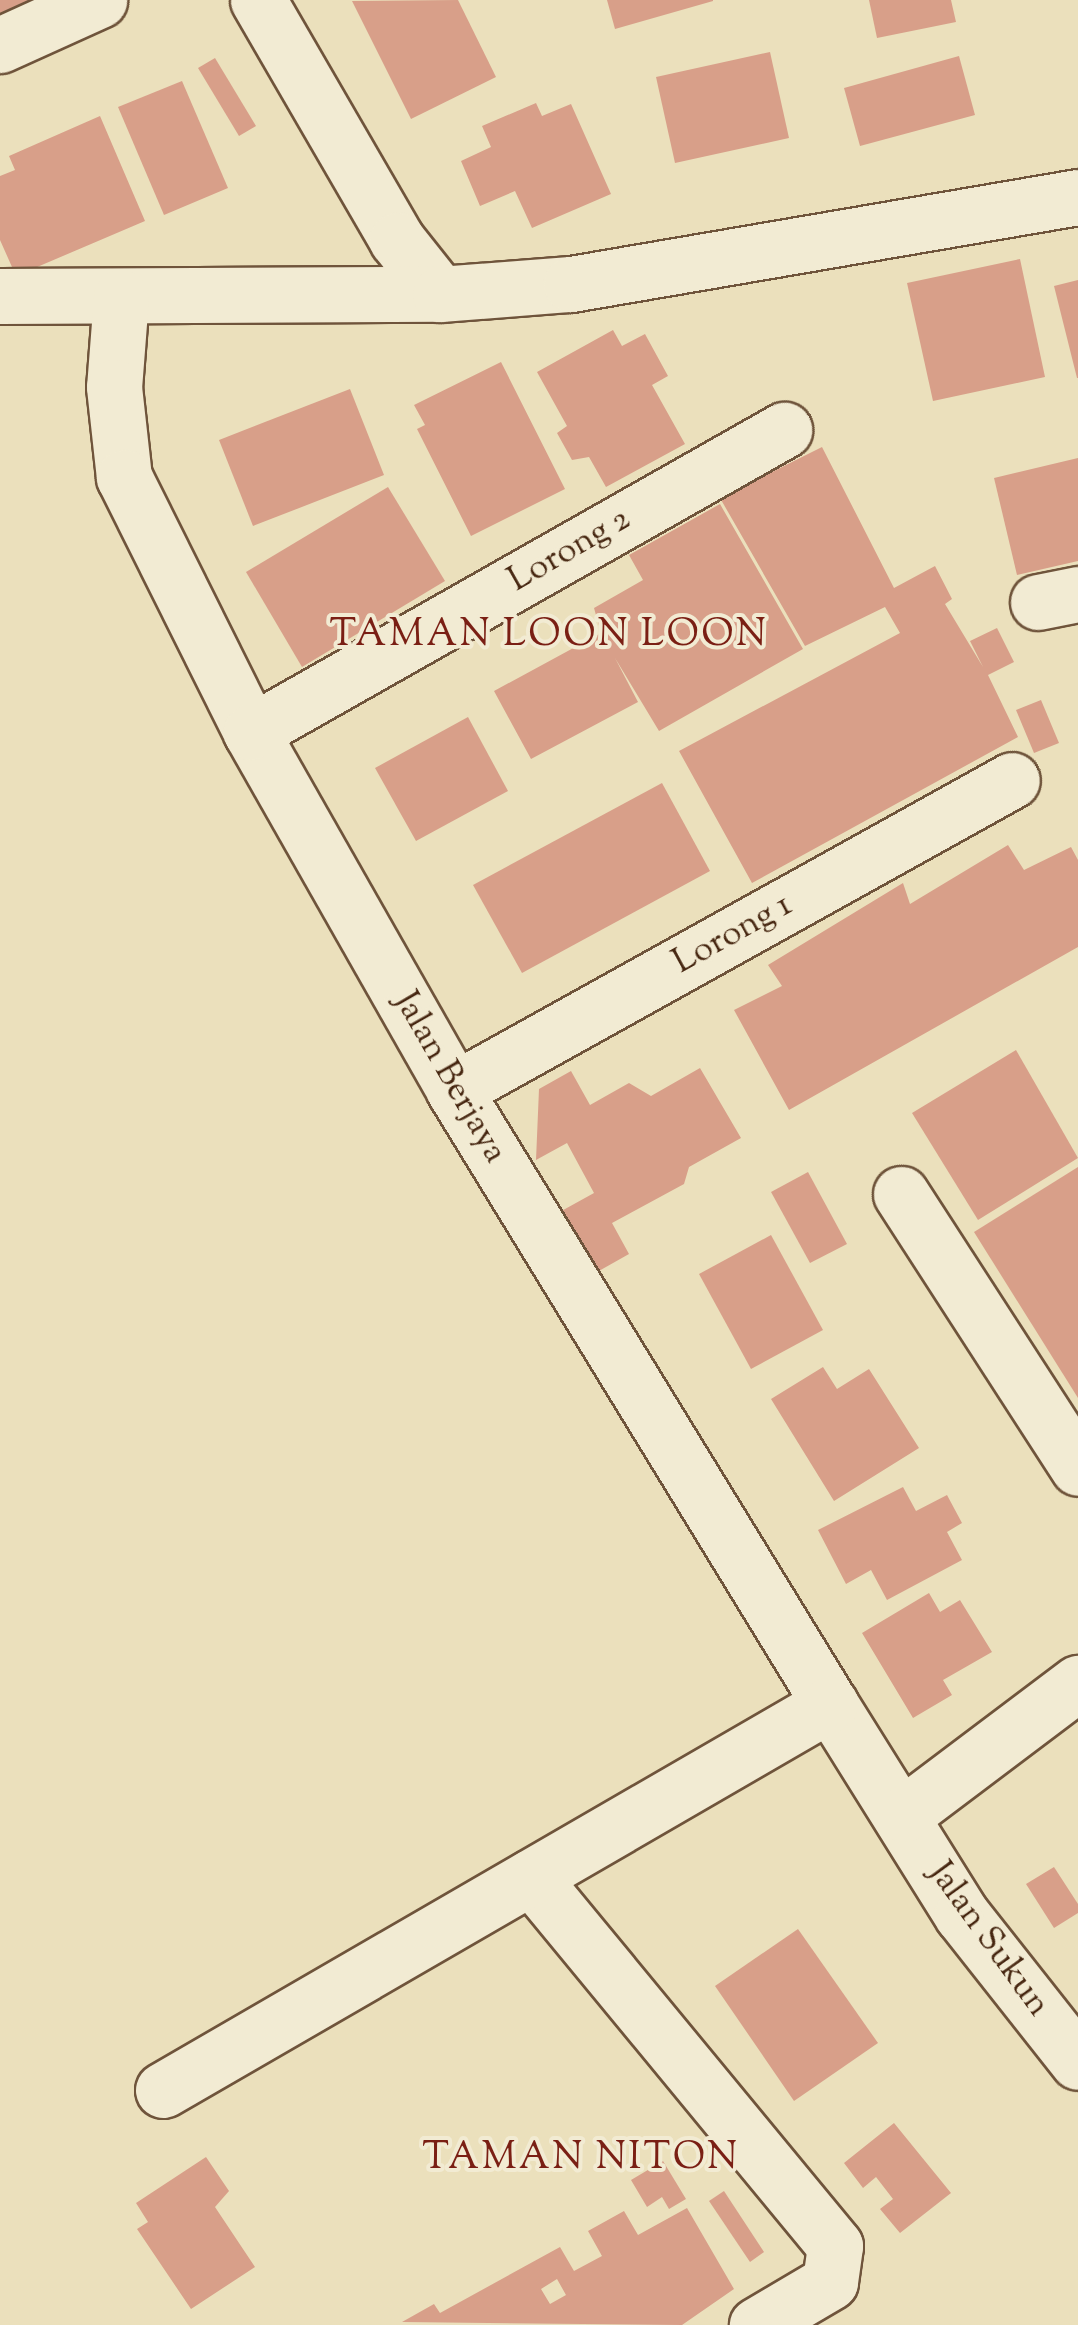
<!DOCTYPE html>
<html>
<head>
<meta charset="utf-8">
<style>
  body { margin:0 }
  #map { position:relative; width:1078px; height:2325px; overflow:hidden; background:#ebe0bc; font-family:"Sorts Mill Goudy",serif }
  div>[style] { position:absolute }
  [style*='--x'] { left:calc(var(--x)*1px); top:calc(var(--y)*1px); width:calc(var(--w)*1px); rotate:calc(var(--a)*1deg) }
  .building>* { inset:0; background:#d89f89 }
  .roads { filter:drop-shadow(2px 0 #6f543b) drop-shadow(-2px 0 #6f543b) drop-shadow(0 2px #6f543b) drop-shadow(0 -2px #6f543b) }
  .minor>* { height:55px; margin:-27.5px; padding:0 27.5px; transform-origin:27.5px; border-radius:27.5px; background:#f2ebd3 }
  span { translate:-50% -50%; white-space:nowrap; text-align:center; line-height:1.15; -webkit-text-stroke:8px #f2ebd3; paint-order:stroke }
  .street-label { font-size:35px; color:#462610 }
  .neighbourhood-label { font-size:38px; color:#7a1f14; letter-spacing:2.5px }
</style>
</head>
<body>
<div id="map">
  <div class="building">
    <i style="clip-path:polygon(0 0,52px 0,0 24px)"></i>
    <i style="clip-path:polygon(458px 0,496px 77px,411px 119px,352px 1px)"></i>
    <i style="clip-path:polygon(607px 0,713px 0,713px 1px,615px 29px)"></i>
    <i style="clip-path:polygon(869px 0,951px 0,956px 22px,877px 38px)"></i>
    <i style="clip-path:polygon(770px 52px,789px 138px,675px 163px,656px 77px)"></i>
    <i style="clip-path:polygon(959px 56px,975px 115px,860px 146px,844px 88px)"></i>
    <i style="clip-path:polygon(215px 58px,256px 126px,239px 136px,198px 68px)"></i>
    <i style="clip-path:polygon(182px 81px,228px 188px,164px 215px,118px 107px)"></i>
    <i style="clip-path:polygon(536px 103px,542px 116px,571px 104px,611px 194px,532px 228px,515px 191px,480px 206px,461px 161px,491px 147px,482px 126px)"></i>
    <i style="clip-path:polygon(100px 116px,145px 221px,16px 276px,0 240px,0 176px,15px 170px,9px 156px)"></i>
    <i style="clip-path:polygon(1020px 259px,1045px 377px,933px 401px,907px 283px)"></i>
    <i style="clip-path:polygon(1078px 280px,1078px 378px,1077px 378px,1054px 286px)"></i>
    <i style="clip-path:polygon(613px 330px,622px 346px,645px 334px,668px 376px,652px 385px,685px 444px,606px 487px,589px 457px,572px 460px,557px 433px,567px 426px,537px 372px)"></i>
    <i style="clip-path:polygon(501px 362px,565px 489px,471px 536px,417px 429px,425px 425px,414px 405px)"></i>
    <i style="clip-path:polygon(350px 389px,384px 475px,253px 526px,219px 440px)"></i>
    <i style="clip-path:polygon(822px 447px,894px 588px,935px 566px,952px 599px,945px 604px,983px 667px,970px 641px,997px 628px,1014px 662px,988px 675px,1018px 737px,752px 883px,679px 751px,900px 633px,885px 607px,805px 646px,720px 498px)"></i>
    <i style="clip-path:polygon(1078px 458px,1078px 561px,1017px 575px,994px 478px)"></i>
    <i style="clip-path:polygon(388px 487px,445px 581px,302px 667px,246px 572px)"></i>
    <i style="clip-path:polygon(720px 504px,803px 649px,659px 731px,615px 658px,638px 702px,531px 759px,494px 691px,601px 633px,594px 608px,643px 580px,629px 555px)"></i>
    <i style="clip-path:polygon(1041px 700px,1059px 743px,1034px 753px,1016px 710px)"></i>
    <i style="clip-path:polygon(468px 717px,508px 791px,416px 841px,375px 768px)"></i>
    <i style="clip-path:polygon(662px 783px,710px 871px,522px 973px,473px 885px)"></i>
    <i style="clip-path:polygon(1008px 845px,1024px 870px,1071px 847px,1078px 860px,1078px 947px,789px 1110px,734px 1010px,782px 986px,768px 965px,903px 883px,910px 904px)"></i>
    <i style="clip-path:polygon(1016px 1050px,1078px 1158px,978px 1220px,912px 1113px)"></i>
    <i style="clip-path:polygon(700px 1068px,741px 1138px,689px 1167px,684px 1184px,612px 1223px,629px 1254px,590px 1276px,556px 1214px,594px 1193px,567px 1143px,536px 1160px,539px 1089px,571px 1071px,590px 1105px,629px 1083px,651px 1096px)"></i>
    <i style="clip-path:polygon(1078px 1167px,1078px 1398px,974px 1232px)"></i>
    <i style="clip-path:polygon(808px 1172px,847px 1244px,810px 1263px,771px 1192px)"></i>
    <i style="clip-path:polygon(771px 1235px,823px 1330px,751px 1369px,699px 1274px)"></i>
    <i style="clip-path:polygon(823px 1367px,837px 1389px,869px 1369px,919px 1448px,834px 1501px,771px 1399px)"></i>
    <i style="clip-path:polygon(903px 1487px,916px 1511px,947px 1495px,962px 1523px,947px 1532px,962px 1560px,887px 1600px,871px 1570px,846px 1584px,818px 1530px)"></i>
    <i style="clip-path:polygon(929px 1593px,940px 1612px,960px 1600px,992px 1652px,943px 1680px,952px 1695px,913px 1718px,862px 1633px)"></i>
    <i style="clip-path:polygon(1054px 1867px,1078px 1904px,1078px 1913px,1054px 1928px,1026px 1884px)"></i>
    <i style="clip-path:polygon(798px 1929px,878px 2043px,794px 2101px,715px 1986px)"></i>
    <i style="clip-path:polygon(894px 2123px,951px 2193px,900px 2233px,880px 2209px,893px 2199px,876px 2177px,863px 2188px,844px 2163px)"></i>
    <i style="clip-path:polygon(206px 2157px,229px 2191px,215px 2207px,255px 2267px,191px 2309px,137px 2229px,148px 2222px,136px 2203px)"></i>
    <i style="clip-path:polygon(663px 2161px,686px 2199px,669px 2209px,662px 2197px,647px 2207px,631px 2180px)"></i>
    <i style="clip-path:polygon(724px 2191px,764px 2252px,750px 2262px,709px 2201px)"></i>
    <i style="clip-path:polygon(evenodd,687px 2208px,734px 2289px,682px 2325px,402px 2322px,434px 2304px,440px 2313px,560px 2247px,574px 2271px,602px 2256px,588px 2231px,624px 2211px,638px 2235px,687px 2208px,557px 2279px,566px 2295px,550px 2304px,541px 2289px,557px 2279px)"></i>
  </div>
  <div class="roads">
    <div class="minor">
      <i style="--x:258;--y:0;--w:277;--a:59.9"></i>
      <i style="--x:397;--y:240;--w:69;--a:51.5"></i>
      <i style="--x:0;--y:45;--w:109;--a:-24.4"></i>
      <i style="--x:0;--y:296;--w:440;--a:-0.3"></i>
      <i style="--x:440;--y:294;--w:131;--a:-4.4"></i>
      <i style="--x:571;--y:284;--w:514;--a:-9.74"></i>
      <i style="--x:121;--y:297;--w:90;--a:94.4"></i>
      <i style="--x:114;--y:387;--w:91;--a:83.7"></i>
      <i style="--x:124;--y:477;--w:285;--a:63.5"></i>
      <i style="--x:251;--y:732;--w:412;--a:60.4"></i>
      <i style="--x:454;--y:1090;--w:720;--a:58.52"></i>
      <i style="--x:830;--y:1704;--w:249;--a:58"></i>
      <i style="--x:962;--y:1915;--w:187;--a:51.7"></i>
      <i style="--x:1038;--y:602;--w:41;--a:-11.3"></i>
      <i style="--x:251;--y:732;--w:613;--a:-29.54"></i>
      <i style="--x:454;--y:1090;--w:638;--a:-29.05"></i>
      <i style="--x:901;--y:1194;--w:326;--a:57.1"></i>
      <i style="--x:904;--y:1814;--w:218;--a:-37"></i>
      <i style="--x:531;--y:1877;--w:478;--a:50.5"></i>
      <i style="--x:835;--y:2246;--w:36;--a:98"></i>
      <i style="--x:830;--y:2282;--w:85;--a:149.5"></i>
      <i style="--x:163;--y:2090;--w:771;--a:-30.06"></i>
    </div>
  </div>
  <div class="street-label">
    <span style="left:570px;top:551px;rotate:-30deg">Lorong 2</span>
    <span style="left:733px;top:935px;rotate:-29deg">Lorong 1</span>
    <span style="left:449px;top:1078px;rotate:60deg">Jalan Berjaya</span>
    <span style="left:988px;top:1940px;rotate:54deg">Jalan Sukun</span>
  </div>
  <div class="neighbourhood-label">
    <span style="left:549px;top:637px">TAMAN LOON LOON</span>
    <span style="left:581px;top:2160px">TAMAN NITON</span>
  </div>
</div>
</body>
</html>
